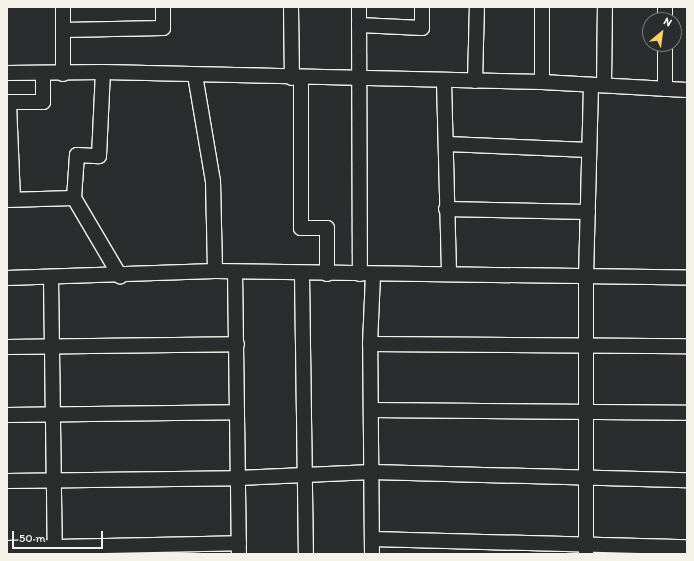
<!DOCTYPE html>
<html>
<head>
<meta charset="utf-8">
<style>
  body { margin:0 }
  #map { position:relative; width:694px; height:561px; overflow:hidden; background:#2a2d2e; font-family:Itim,sans-serif }
  div>[style] { position:absolute }
  [style*='--x'] { left:calc(var(--x)*1px); top:calc(var(--y)*1px); width:calc(var(--w)*1px); rotate:calc(var(--a)*1deg) }
  .roads { filter:drop-shadow(1px 0 #f4f1e8) drop-shadow(-1px 0 #f4f1e8) drop-shadow(0 1px #f4f1e8) drop-shadow(0 -1px #f4f1e8) }
  .minor>* { height:14px; margin:-7px; padding:0 7px; transform-origin:7px; border-radius:7px; background:#2a2d2e }
  span { translate:-50% -50%; white-space:nowrap; text-align:center; line-height:1.15; -webkit-text-stroke:3px #2a2d2e; paint-order:stroke }
  .frame { position:absolute; inset:0; border:8px solid #f4f1e8; pointer-events:none }
  .north { position:absolute; left:642px; top:12px; width:40px; height:40px; box-sizing:border-box; background:#2a2d2e; border:1px solid #7b7b78; border-radius:50%; rotate:29deg; font-size:11px; font-weight:700; line-height:16px; text-align:center; color:#f4f1e8 }
  .north::after { content:''; display:block; margin:auto; width:14px; height:18px; background:#ffd166; clip-path:polygon(50% 0,100% 100%,50% 72%,0 100%) }
  .scale { position:absolute; left:12px; top:531px; width:91px; height:18px; box-sizing:border-box; border:2px solid #f4f1e8; border-top:0; padding-left:5px; font-size:12px; line-height:14px; white-space:nowrap; color:#f4f1e8; -webkit-text-stroke:3px #2a2d2e; paint-order:stroke }
</style>
</head>
<body>
<div id="map">
  <div class="roads">
    <div class="minor">
      <i style="--x:291;--y:7;--w:71;--a:89.2"></i>
      <i style="--x:359;--y:7;--w:267;--a:89.8"></i>
      <i style="--x:542;--y:7;--w:75;--a:90"></i>
      <i style="--x:665;--y:20;--w:13;--a:-90"></i>
      <i style="--x:359;--y:25;--w:63;--a:2.7"></i>
      <i style="--x:422;--y:28;--w:21;--a:-90"></i>
      <i style="--x:63;--y:30;--w:100;--a:-1.1"></i>
      <i style="--x:163;--y:28;--w:21;--a:-90"></i>
      <i style="--x:7;--y:73;--w:96;--a:-0.6"></i>
      <i style="--x:103;--y:72;--w:439;--a:1.3"></i>
      <i style="--x:542;--y:82;--w:145;--a:3.2"></i>
      <i style="--x:63;--y:74;--w:67;--a:-90"></i>
      <i style="--x:195;--y:75;--w:108;--a:80.4"></i>
      <i style="--x:213;--y:181;--w:90;--a:88.7"></i>
      <i style="--x:301;--y:78;--w:150;--a:90"></i>
      <i style="--x:301;--y:228;--w:26;--a:0"></i>
      <i style="--x:327;--y:228;--w:46;--a:90"></i>
      <i style="--x:444;--y:81;--w:193;--a:88.5"></i>
      <i style="--x:475;--y:81;--w:74;--a:-88.5"></i>
      <i style="--x:604;--y:85;--w:78;--a:-89.3"></i>
      <i style="--x:665;--y:89;--w:45;--a:-90"></i>
      <i style="--x:447;--y:144;--w:142;--a:2.4"></i>
      <i style="--x:74;--y:198;--w:43;--a:-86"></i>
      <i style="--x:77;--y:155;--w:22;--a:3"></i>
      <i style="--x:99;--y:156;--w:84;--a:-87.3"></i>
      <i style="--x:13;--y:199;--w:97;--a:-92.4"></i>
      <i style="--x:9;--y:102;--w:34;--a:0"></i>
      <i style="--x:43;--y:102;--w:28;--a:-90"></i>
      <i style="--x:7;--y:200;--w:67;--a:-1.7"></i>
      <i style="--x:74;--y:198;--w:91;--a:59.5"></i>
      <i style="--x:446;--y:209;--w:142;--a:1.2"></i>
      <i style="--x:235;--y:272;--w:282;--a:89.2"></i>
      <i style="--x:302;--y:274;--w:280;--a:89.2"></i>
      <i style="--x:7;--y:278;--w:208;--a:-1.9"></i>
      <i style="--x:215;--y:271;--w:472;--a:0.8"></i>
      <i style="--x:51;--y:278;--w:276;--a:89.2"></i>
      <i style="--x:370;--y:344;--w:317;--a:0.4"></i>
      <i style="--x:7;--y:347;--w:230;--a:-0.7"></i>
      <i style="--x:371;--y:410;--w:316;--a:0.5"></i>
      <i style="--x:7;--y:415;--w:230;--a:-0.7"></i>
      <i style="--x:7;--y:481;--w:231;--a:-0.7"></i>
      <i style="--x:238;--y:478;--w:134;--a:-2.6"></i>
      <i style="--x:372;--y:472;--w:315;--a:1.5"></i>
      <i style="--x:372;--y:539;--w:315;--a:1.5"></i>
      <i style="--x:7;--y:548;--w:232;--a:-1.2"></i>
      <i style="--x:372;--y:554;--w:210;--a:-90.5"></i>
      <i style="--x:370;--y:344;--w:70;--a:-87.5"></i>
      <i style="--x:586;--y:554;--w:277;--a:-90"></i>
      <i style="--x:586;--y:277;--w:192;--a:-88.5"></i>
    </div>
  </div>
  <div class="frame"></div>
  <div class="north">N</div>
  <div class="scale">50 m</div>
</div>
</body>
</html>
